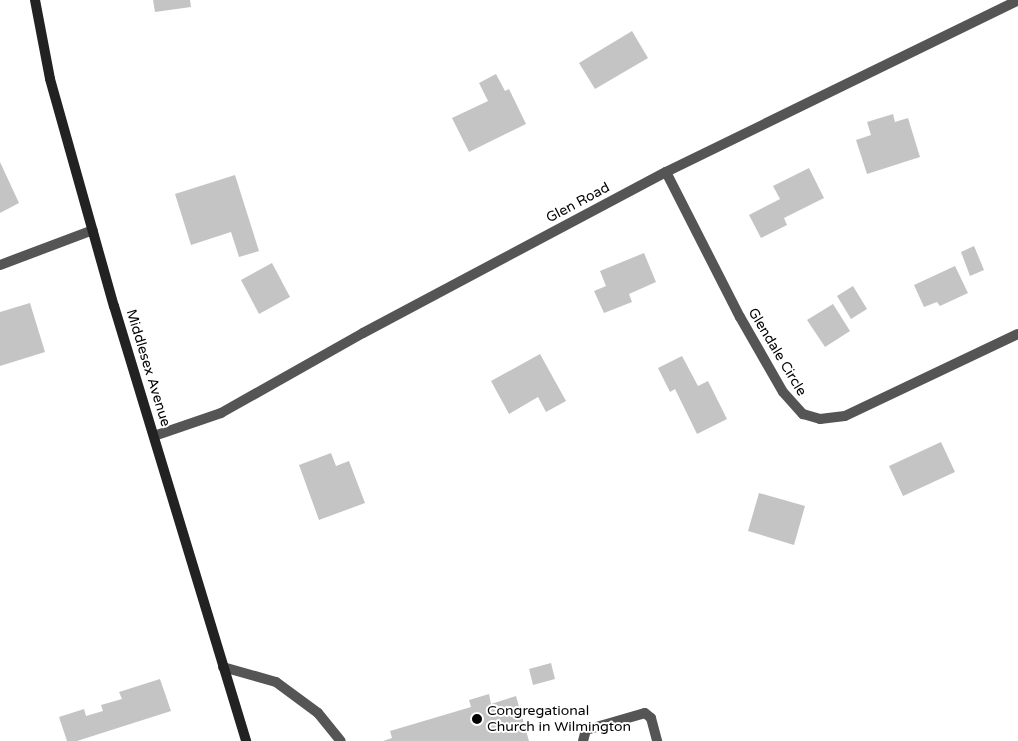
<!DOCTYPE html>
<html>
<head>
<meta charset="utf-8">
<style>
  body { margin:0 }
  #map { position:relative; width:1018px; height:741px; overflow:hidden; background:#fff; font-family:"Varela Round",sans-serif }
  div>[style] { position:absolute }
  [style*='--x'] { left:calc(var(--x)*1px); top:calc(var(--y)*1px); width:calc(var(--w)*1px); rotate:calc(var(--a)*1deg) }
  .building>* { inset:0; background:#c4c4c4 }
  .service>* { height:10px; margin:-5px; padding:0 5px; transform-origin:5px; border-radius:5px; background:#555 }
  .minor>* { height:10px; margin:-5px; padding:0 5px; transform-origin:5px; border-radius:5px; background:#555 }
  .tertiary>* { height:10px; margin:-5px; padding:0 5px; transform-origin:5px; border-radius:5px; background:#555 }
  .secondary>* { height:10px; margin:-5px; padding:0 5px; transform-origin:5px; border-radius:5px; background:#222 }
  .dots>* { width:14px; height:14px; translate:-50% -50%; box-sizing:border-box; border:2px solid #fff; border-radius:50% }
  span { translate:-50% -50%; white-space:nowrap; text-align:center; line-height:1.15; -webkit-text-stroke:4px #fff; paint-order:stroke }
  .street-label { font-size:14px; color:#000 }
  .poi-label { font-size:14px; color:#000 }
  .left { translate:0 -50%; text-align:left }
</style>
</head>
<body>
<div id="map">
  <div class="building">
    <i style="clip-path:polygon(153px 0,190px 0,191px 7px,155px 12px)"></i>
    <i style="clip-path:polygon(632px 31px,648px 58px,595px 89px,579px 63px)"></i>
    <i style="clip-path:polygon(496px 74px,505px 91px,509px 89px,526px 124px,469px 152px,452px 118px,488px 101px,479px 83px)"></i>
    <i style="clip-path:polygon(893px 114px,895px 122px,908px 118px,920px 157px,867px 174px,856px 140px,871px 135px,867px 122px)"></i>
    <i style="clip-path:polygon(0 162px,19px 203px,0 213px)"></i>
    <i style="clip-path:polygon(809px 168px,824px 198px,784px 218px,787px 225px,761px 238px,749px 215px,780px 199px,773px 186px)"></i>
    <i style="clip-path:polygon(235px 175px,259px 251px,239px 257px,231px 232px,191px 245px,175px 194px)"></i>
    <i style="clip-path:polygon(974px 246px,984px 270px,970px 276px,961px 252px)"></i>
    <i style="clip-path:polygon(644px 253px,656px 282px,629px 294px,632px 302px,604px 313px,594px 291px,606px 286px,600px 271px)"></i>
    <i style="clip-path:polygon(272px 263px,290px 297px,259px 314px,241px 280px)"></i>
    <i style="clip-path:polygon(955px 266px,968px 293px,940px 306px,937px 302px,924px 307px,914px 285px)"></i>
    <i style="clip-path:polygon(853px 286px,867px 309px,851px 319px,837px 296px)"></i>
    <i style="clip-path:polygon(30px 303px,45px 352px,0 366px,0 312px)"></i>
    <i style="clip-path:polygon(833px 304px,850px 331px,825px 347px,807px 320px)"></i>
    <i style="clip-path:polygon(540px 354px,566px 401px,546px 412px,538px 397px,509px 414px,491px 381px)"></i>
    <i style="clip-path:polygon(682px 356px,698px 386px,708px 381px,727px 419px,697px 434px,675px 389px,670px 392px,658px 368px)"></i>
    <i style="clip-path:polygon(941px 442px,955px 472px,903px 496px,889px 466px)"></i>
    <i style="clip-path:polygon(331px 453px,336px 466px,349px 461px,365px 503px,319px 520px,299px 465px)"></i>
    <i style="clip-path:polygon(759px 493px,805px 506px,794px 545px,748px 531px)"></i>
    <i style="clip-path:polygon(551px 663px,555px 679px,533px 685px,529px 669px)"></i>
    <i style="clip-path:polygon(160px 679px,171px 711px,77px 741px,67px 741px,59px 717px,84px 709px,86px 716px,103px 711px,101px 705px,122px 699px,119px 692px)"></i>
    <i style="clip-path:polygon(489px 694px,491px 704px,516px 696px,529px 741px,383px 741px,392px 738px,390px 731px,471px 707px,469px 700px)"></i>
  </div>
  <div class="service">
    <i style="--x:223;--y:667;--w:55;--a:15.8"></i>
    <i style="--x:276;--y:682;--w:52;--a:36.4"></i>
    <i style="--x:318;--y:713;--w:36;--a:51"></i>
    <i style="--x:583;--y:741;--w:11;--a:-75"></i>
    <i style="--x:586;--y:730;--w:61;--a:-16.1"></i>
    <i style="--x:645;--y:713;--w:8;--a:40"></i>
    <i style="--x:651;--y:718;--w:24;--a:75"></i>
  </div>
  <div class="minor">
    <i style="--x:666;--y:172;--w:163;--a:63"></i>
    <i style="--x:740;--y:317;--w:86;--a:60.2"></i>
    <i style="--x:783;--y:392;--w:30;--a:48"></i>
    <i style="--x:803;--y:414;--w:18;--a:16"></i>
    <i style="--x:820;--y:419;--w:25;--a:-7"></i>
    <i style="--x:845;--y:416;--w:191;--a:-25.4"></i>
  </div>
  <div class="tertiary">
    <i style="--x:0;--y:265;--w:99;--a:-20.6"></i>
    <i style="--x:154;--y:436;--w:71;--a:-18.9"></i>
    <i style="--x:221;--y:413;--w:163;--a:-29.4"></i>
    <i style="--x:363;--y:333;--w:343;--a:-28"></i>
    <i style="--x:666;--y:172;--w:392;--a:-26"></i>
  </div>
  <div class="secondary">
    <i style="--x:35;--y:0;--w:80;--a:79.2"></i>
    <i style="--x:50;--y:79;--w:236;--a:74.3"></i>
    <i style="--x:114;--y:306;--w:455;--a:73.1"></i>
  </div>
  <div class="dots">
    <i style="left:477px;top:719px;background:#000"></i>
  </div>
  <div class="street-label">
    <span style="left:578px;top:203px;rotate:-28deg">Glen Road</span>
    <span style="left:777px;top:352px;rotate:59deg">Glendale Circle</span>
    <span style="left:148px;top:368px;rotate:73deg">Middlesex Avenue</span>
  </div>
  <div class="poi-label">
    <span class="left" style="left:487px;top:719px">Congregational<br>Church in Wilmington</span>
  </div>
</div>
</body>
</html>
